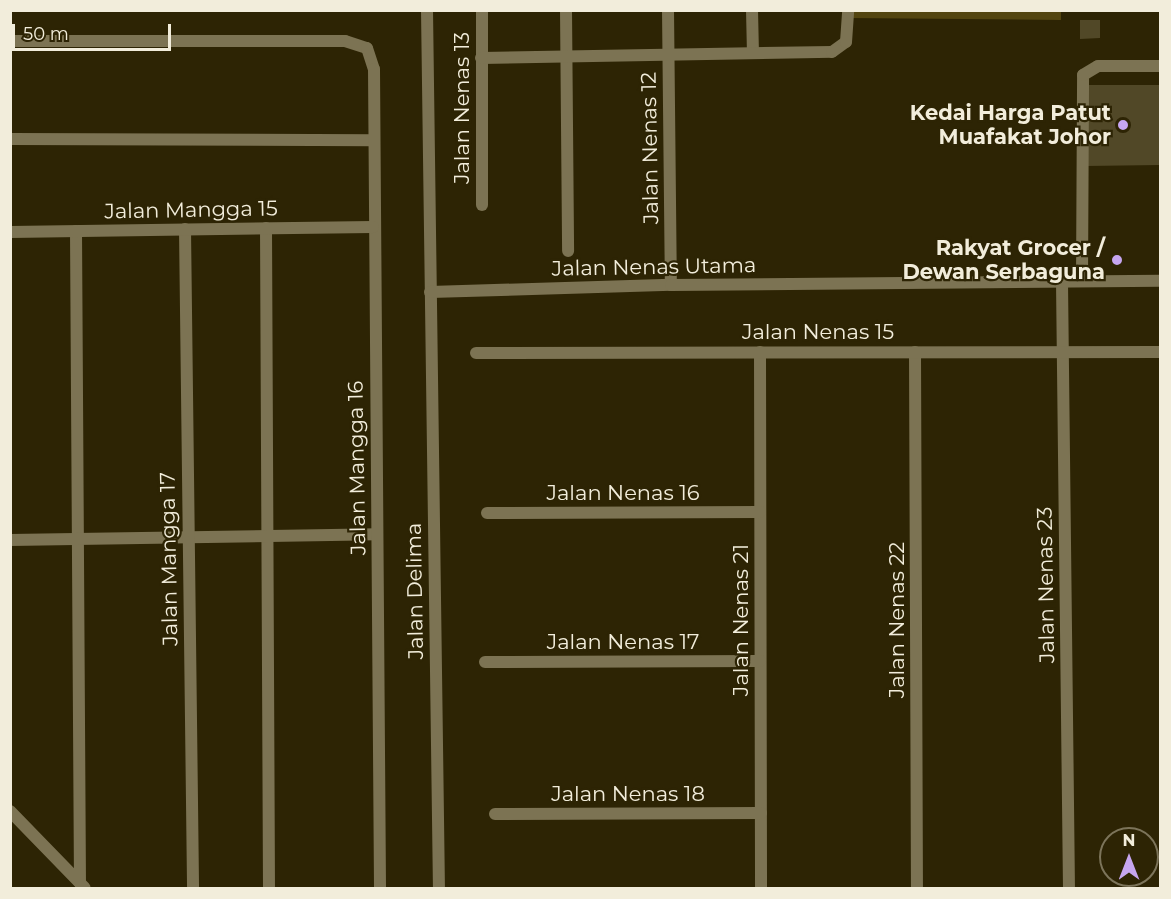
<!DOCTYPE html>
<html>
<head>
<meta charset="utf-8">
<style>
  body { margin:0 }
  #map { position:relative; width:1171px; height:899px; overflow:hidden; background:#2d2404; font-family:Montserrat,sans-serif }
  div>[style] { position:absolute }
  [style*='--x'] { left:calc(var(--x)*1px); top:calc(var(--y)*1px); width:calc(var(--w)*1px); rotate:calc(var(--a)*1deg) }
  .green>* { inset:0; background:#534510 }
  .building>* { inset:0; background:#514827 }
  .service>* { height:12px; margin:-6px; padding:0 6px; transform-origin:6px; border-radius:6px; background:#7c7353 }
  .minor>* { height:12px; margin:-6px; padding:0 6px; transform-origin:6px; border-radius:6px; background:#7c7353 }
  .tertiary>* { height:12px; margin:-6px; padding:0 6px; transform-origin:6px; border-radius:6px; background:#7c7353 }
  .dots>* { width:16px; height:16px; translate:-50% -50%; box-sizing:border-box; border:3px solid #2d2404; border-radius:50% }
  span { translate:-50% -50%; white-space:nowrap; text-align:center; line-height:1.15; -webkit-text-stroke:4.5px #2d2404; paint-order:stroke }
  .street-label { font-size:21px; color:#f2eddb }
  .poi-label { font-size:21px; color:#f2eddb; font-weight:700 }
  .right { translate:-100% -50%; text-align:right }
  .frame { position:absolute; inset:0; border:12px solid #f2eddb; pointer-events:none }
  .north { position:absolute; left:1099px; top:827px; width:60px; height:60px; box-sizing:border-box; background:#2d2404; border:2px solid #7c745a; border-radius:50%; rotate:0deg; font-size:16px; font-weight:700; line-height:24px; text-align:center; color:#f2eddb }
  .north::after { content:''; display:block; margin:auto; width:21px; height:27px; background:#c6a6f0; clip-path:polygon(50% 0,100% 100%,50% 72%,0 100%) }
  .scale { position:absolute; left:12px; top:24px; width:159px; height:27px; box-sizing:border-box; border:3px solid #f2eddb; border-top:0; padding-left:8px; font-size:18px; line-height:21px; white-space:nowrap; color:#f2eddb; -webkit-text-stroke:4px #2d2404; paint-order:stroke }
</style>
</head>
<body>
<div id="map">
  <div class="green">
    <i style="clip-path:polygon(1061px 10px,1061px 20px,848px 18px,848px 11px)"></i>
  </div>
  <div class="building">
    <i style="clip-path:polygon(1080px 20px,1100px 20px,1100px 38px,1080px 39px)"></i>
    <i style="clip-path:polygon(1086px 85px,1160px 85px,1160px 165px,1086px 166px)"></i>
  </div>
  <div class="service">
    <i style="--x:566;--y:10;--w:241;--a:89.5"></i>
    <i style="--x:752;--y:10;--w:43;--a:88.7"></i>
    <i style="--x:10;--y:139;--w:363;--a:0.2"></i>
    <i style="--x:266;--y:228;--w:660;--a:89.74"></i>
    <i style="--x:76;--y:231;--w:652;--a:89.65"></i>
    <i style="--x:1082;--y:281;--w:206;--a:-89.7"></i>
    <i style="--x:1083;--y:75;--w:17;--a:-31"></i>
    <i style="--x:1098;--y:66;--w:62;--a:0"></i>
    <i style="--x:10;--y:540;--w:367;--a:-0.9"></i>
  </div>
  <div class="minor">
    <i style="--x:482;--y:10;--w:195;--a:90"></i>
    <i style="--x:668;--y:10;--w:275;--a:89.4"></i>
    <i style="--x:10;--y:41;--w:335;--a:0"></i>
    <i style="--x:345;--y:41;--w:23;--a:18"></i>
    <i style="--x:367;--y:48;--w:22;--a:72"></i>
    <i style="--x:374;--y:69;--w:819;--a:89.58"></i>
    <i style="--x:481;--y:58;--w:351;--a:-1"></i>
    <i style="--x:832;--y:52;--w:17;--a:-36"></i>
    <i style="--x:846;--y:42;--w:32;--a:-86"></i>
    <i style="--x:185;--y:229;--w:659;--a:89.3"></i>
    <i style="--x:10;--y:232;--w:363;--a:-0.8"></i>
    <i style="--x:1062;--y:282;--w:606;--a:89.34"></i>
    <i style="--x:760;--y:352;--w:536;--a:89.89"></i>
    <i style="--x:915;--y:352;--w:536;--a:89.79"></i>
    <i style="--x:476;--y:353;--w:684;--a:-0.08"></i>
    <i style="--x:487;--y:513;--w:273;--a:-0.2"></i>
    <i style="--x:485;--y:662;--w:275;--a:-0.2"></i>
    <i style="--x:10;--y:811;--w:107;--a:45.8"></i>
    <i style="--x:495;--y:814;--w:266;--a:-0.2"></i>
  </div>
  <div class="tertiary">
    <i style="--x:427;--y:10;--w:878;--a:89.22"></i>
    <i style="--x:430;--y:292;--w:241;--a:-1.7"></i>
    <i style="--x:671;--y:285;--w:489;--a:-0.5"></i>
  </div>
  <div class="dots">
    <i style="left:1123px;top:125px;background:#c6a6f0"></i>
    <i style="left:1117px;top:260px;background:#c6a6f0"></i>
  </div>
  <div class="street-label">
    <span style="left:462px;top:108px;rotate:-90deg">Jalan Nenas 13</span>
    <span style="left:650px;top:148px;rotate:-91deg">Jalan Nenas 12</span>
    <span style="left:191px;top:210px;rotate:-1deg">Jalan Mangga 15</span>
    <span style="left:654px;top:267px;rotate:-1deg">Jalan Nenas Utama</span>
    <span style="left:818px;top:332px">Jalan Nenas 15</span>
    <span style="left:357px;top:468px;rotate:-91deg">Jalan Mangga 16</span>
    <span style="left:623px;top:493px">Jalan Nenas 16</span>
    <span style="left:169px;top:559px;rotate:-91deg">Jalan Mangga 17</span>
    <span style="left:1046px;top:585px;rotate:-91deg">Jalan Nenas 23</span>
    <span style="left:415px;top:591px;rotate:-91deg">Jalan Delima</span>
    <span style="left:741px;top:620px;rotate:-90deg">Jalan Nenas 21</span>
    <span style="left:897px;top:620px;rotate:-90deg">Jalan Nenas 22</span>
    <span style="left:623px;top:642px">Jalan Nenas 17</span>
    <span style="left:628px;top:794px">Jalan Nenas 18</span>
  </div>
  <div class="poi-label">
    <span class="right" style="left:1111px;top:125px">Kedai Harga Patut<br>Muafakat Johor</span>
    <span class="right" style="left:1105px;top:260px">Rakyat Grocer /<br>Dewan Serbaguna</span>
  </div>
  <div class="frame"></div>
  <div class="north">N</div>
  <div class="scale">50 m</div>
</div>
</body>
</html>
